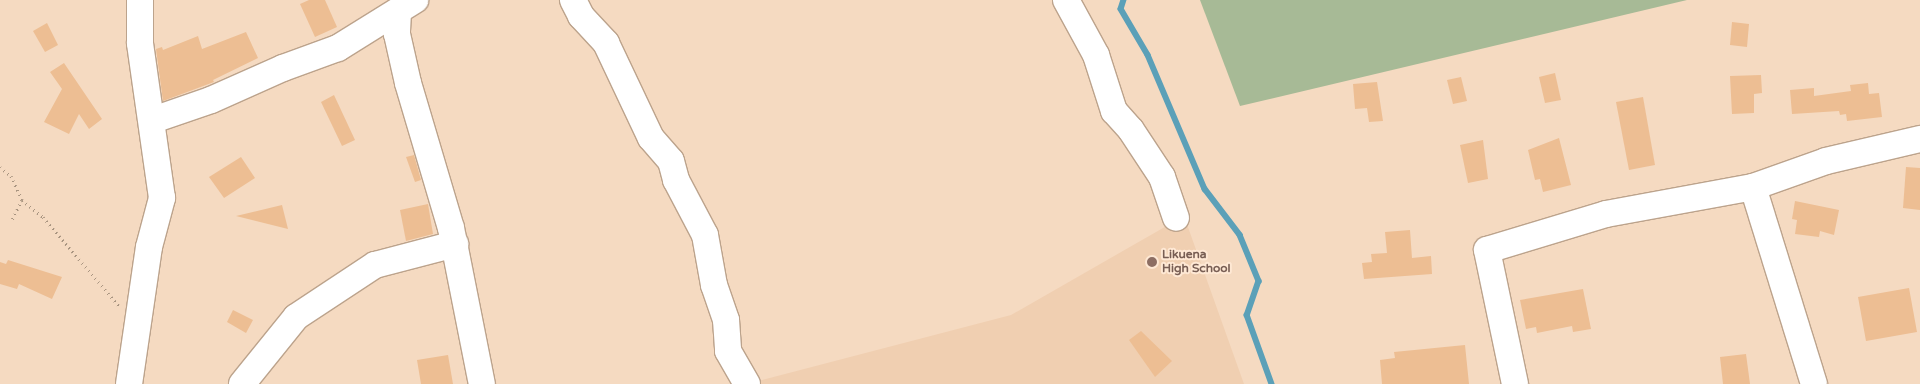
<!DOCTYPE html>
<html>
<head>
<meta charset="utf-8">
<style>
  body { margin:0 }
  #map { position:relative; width:1920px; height:384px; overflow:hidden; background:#f5dac1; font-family:"Varela Round",sans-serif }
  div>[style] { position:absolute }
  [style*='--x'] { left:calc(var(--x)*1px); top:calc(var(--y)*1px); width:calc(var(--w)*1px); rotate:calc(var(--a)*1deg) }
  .built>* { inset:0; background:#f0cfb1 }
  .green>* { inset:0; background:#a7ba96 }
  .stream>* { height:5.5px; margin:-2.75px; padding:0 2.75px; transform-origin:2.75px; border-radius:2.75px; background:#5ba0b8 }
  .building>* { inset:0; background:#edbe93 }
  .path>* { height:3px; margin-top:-1.5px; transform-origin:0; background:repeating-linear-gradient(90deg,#a89480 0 1px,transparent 0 5px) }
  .roads { filter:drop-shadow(1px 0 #bca38c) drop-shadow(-1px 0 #bca38c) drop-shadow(0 1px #bca38c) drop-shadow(0 -1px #bca38c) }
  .minor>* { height:26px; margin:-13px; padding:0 13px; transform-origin:13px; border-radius:13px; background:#fff }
  .dots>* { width:14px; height:14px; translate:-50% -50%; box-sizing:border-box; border:2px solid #fee8d4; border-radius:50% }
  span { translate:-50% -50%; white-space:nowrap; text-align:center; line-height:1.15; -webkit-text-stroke:4px #fee8d4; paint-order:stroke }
  .education-label { font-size:12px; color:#785e54; font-weight:700 }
  .left { translate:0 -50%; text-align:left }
</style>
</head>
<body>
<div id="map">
  <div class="built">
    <i style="clip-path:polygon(1184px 216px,1244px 384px,747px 384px,1011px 315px)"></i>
  </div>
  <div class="green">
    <i style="clip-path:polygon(1200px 0,1687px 0,1240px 106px)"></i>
  </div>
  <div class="stream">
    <i style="--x:1124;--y:0;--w:9;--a:108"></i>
    <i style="--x:1121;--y:9;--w:53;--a:59.6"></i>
    <i style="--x:1148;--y:55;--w:146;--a:67"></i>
    <i style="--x:1205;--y:189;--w:58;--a:52.7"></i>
    <i style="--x:1240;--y:235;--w:50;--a:67.6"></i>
    <i style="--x:1259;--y:281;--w:36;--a:109"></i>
    <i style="--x:1247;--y:315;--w:73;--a:70.1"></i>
  </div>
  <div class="building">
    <i style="clip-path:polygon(309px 0,325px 0,337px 27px,315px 37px,300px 4px)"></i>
    <i style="clip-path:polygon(1732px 22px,1749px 24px,1747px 47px,1730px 45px)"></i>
    <i style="clip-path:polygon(47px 23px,58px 45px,45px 52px,33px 31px)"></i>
    <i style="clip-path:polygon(246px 32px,258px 58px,213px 80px,214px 82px,163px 101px,156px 49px,162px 47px,163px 50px,198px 36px,202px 49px)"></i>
    <i style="clip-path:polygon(64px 63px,102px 119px,89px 129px,79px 114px,69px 134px,44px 122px,62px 89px,50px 72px)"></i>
    <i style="clip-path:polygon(1555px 73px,1561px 100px,1545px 103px,1539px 77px)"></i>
    <i style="clip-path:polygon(1761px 75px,1762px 93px,1754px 94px,1754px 113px,1732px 114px,1730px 76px)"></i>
    <i style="clip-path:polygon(1461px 77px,1467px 101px,1453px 104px,1447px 80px)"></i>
    <i style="clip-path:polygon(1377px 82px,1383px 121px,1369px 122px,1367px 108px,1355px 109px,1353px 84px)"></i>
    <i style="clip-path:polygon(1868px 83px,1869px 94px,1879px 93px,1882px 117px,1847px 121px,1846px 114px,1840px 115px,1839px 111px,1792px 114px,1790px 90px,1814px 88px,1814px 96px,1851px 91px,1850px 85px)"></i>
    <i style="clip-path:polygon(334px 95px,355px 140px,342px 146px,321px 102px)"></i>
    <i style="clip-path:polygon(1643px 97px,1655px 165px,1629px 170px,1616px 102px)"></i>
    <i style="clip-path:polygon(1559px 138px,1571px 185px,1543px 192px,1540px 179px,1535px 180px,1528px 150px)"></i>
    <i style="clip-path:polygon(1483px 140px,1488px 179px,1468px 183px,1460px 145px)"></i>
    <i style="clip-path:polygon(414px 155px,421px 180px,415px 182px,406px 157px)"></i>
    <i style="clip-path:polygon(241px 157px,255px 178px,224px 198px,209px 177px)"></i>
    <i style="clip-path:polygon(1906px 167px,1920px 168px,1920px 210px,1903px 208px)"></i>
    <i style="clip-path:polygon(1795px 201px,1839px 210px,1834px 235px,1820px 231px,1819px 237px,1795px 234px,1797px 220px,1792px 219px)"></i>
    <i style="clip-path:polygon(428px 204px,433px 234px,406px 241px,400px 210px)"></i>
    <i style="clip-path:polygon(282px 205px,288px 229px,236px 216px)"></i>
    <i style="clip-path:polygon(1410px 230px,1412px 258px,1431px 256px,1432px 274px,1364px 279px,1362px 263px,1372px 262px,1371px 254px,1387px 253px,1385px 232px)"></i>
    <i style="clip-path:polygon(8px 260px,62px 277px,52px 299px,19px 284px,17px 289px,0 284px,0 262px,6px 264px)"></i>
    <i style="clip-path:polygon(1909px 288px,1917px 332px,1866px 341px,1858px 297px)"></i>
    <i style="clip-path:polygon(1583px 289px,1591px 329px,1573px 332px,1572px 326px,1537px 333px,1536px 327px,1526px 329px,1520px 300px)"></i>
    <i style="clip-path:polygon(233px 310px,253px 320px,246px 333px,227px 322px)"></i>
    <i style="clip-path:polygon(1141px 331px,1172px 361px,1155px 377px,1129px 340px)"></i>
    <i style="clip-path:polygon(1465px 345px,1469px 384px,1382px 384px,1380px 360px,1395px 358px,1394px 352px)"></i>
    <i style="clip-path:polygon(1746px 354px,1750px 384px,1723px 384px,1720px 357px)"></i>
    <i style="clip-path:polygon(448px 355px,453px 384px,421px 384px,417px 360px)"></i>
  </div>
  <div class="path">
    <i style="--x:0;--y:167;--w:14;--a:39"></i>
    <i style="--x:11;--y:176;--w:26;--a:65"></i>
    <i style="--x:22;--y:200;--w:22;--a:117"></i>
    <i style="--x:22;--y:200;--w:27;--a:39"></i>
    <i style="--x:43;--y:217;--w:117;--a:49.5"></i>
  </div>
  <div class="roads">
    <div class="minor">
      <i style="--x:573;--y:0;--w:18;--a:63"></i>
      <i style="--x:581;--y:16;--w:37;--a:47"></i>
      <i style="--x:606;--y:43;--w:105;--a:64.7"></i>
      <i style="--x:651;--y:138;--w:30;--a:49"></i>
      <i style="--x:671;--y:161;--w:20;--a:75"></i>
      <i style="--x:676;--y:180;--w:62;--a:62.2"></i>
      <i style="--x:705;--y:235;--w:51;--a:79.8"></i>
      <i style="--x:714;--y:285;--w:37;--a:71"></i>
      <i style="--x:726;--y:320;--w:31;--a:86"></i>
      <i style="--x:728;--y:351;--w:38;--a:60"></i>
      <i style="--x:1066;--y:0;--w:63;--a:61.4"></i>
      <i style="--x:1096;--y:55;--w:59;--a:72.2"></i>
      <i style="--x:1114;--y:111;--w:25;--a:48"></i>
      <i style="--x:1131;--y:130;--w:56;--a:56.6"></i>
      <i style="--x:1162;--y:177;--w:43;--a:71.1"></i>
      <i style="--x:398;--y:12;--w:22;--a:93"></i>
      <i style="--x:397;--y:34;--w:50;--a:77.3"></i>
      <i style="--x:408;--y:83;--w:151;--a:73.5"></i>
      <i style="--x:451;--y:228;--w:159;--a:78.8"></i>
      <i style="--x:153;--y:120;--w:61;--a:-19"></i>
      <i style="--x:211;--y:100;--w:79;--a:-24"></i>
      <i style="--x:283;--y:68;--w:59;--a:-20"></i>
      <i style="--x:338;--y:48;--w:91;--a:-31.9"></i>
      <i style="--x:1753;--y:187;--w:206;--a:72.8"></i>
      <i style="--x:129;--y:384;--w:138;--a:-81.7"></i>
      <i style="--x:149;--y:247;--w:51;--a:-75.1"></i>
      <i style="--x:162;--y:198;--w:157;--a:-98.1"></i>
      <i style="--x:140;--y:43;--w:43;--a:-90"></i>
      <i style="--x:242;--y:384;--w:86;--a:-51.1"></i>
      <i style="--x:296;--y:317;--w:95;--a:-33.4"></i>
      <i style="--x:375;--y:265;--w:83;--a:-14.7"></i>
      <i style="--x:1515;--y:384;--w:137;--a:-101.8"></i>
      <i style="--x:1487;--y:250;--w:124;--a:-16.8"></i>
      <i style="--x:1606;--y:214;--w:149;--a:-10.4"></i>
      <i style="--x:1753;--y:187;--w:77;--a:-19.6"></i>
      <i style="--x:1826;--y:161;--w:97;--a:-13.2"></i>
    </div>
  </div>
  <div class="dots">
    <i style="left:1152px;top:262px;background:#8d6e63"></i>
  </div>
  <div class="education-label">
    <span class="left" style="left:1162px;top:262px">Likuena<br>High School</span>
  </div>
</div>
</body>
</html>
